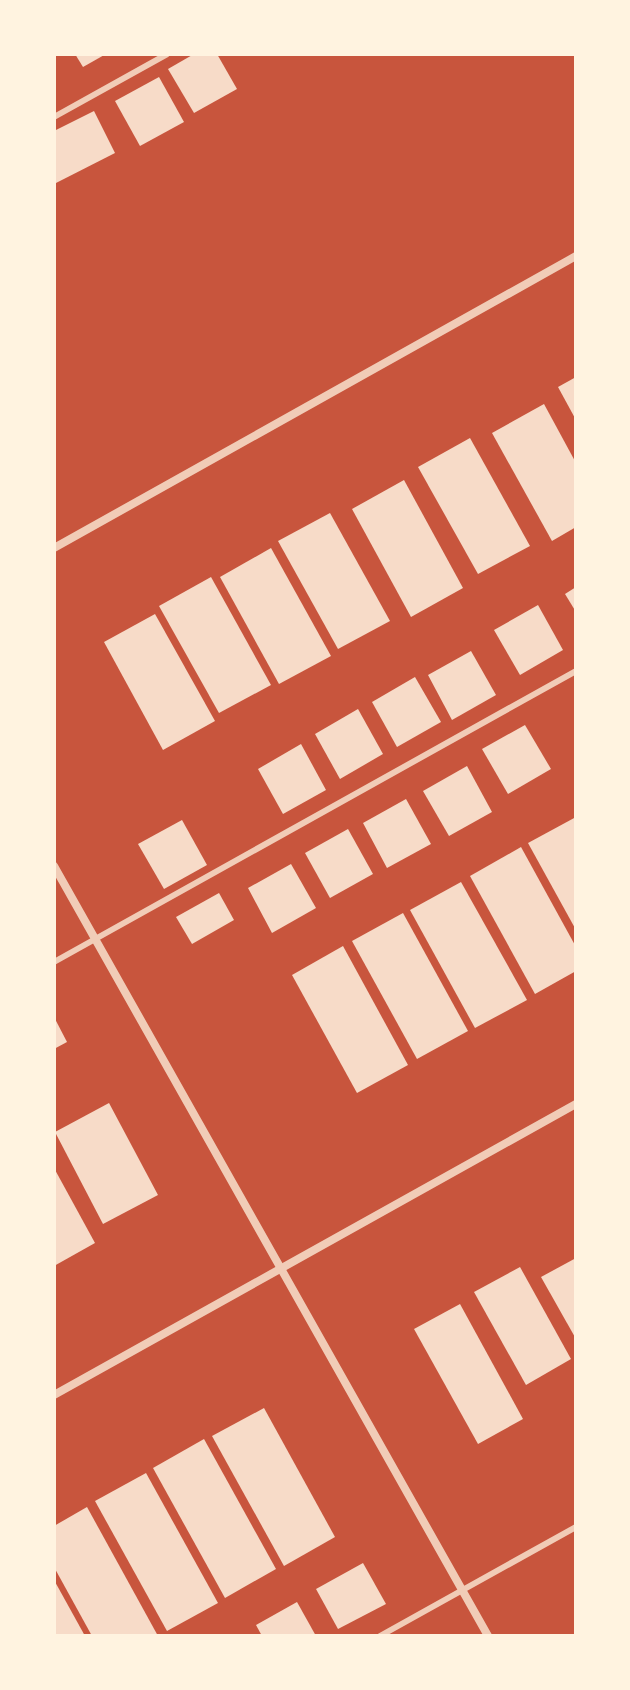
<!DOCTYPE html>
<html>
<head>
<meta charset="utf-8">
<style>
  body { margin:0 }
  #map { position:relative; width:630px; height:1690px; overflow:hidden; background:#c8553d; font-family:"Archivo Narrow",sans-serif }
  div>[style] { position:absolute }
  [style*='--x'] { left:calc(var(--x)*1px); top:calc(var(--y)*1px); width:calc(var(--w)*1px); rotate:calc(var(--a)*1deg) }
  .building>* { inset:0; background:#f7dbc8 }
  .service>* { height:6px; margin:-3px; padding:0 3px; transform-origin:3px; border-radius:3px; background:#f1ccb7 }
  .minor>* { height:8px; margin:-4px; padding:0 4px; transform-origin:4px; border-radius:4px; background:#f1ccb7 }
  span { translate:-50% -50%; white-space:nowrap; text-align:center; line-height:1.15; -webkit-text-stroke:6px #fff3e0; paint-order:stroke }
  .frame { position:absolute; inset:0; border:56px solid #fff3e0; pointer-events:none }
</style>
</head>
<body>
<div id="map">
  <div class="building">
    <i style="clip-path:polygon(75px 54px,106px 54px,83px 67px)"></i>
    <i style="clip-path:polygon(194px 54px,217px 54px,237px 89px,194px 113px,168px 69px)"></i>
    <i style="clip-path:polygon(159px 77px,184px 122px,140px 146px,115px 101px)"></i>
    <i style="clip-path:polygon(94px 111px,115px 153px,56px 183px,54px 131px)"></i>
    <i style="clip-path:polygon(576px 377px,576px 420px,558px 387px)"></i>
    <i style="clip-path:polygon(544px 404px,576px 463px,576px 527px,552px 541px,492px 433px)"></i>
    <i style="clip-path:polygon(470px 438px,530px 546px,478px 574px,418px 467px)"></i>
    <i style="clip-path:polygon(404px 480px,463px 588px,411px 617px,352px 509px)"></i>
    <i style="clip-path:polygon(330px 513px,390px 621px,338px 649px,278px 541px)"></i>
    <i style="clip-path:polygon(271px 548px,331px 656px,279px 684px,220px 577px)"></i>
    <i style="clip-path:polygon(211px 577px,271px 685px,219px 713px,159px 606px)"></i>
    <i style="clip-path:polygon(576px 587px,576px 612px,565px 594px)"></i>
    <i style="clip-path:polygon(538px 605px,563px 650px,520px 675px,494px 630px)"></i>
    <i style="clip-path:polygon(155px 614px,215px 721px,163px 750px,104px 642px)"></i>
    <i style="clip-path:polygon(471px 651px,496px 695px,452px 720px,428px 675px)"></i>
    <i style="clip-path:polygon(415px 677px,441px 722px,397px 747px,372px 702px)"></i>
    <i style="clip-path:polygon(358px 709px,383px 754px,340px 779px,315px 734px)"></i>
    <i style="clip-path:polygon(525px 725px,551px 769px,508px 794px,482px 749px)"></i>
    <i style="clip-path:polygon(301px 744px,326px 790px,283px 814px,258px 769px)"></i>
    <i style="clip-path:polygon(467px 766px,492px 812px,449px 836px,423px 791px)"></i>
    <i style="clip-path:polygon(406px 799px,431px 844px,387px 868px,363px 823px)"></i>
    <i style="clip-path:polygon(576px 817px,576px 930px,528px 843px)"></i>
    <i style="clip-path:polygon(182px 820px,207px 865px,164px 889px,138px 844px)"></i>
    <i style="clip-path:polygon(348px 829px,373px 874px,330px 898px,305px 853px)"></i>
    <i style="clip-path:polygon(521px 847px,576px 947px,576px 971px,535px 994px,470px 876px)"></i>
    <i style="clip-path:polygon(291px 864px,316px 908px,272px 933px,248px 888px)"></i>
    <i style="clip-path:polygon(461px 882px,527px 1000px,475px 1028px,410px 910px)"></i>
    <i style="clip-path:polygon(219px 893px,234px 920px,192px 944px,176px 917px)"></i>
    <i style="clip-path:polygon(403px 913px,468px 1031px,417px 1059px,352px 941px)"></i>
    <i style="clip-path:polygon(343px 946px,408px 1065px,357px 1093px,292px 975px)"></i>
    <i style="clip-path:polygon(54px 1017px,67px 1042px,54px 1049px)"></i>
    <i style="clip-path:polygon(109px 1103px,158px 1195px,103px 1224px,55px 1132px)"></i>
    <i style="clip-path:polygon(54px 1168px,95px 1243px,54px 1266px)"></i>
    <i style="clip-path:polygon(576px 1258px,576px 1339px,541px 1277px)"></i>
    <i style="clip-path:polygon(520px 1267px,571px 1359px,526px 1385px,474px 1292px)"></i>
    <i style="clip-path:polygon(460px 1304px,523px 1419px,478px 1444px,414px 1329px)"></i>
    <i style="clip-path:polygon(264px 1408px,335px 1537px,284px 1566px,212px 1436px)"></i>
    <i style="clip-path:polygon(204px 1439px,276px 1569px,225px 1598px,153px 1468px)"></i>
    <i style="clip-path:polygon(146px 1473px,218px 1603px,167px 1631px,95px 1501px)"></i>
    <i style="clip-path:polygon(87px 1507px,158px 1636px,92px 1636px,54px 1567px,54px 1526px)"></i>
    <i style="clip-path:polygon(363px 1563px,386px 1604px,338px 1629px,316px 1589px)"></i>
    <i style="clip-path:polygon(54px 1580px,85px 1636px,54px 1636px)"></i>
    <i style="clip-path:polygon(297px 1602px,316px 1636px,262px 1636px,256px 1625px)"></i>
  </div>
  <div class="service">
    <i style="--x:54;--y:117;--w:129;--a:-29.1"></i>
    <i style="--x:54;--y:962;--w:598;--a:-29.14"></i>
    <i style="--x:380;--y:1636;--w:224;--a:-29.1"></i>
  </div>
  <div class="minor">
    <i style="--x:54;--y:548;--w:598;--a:-29.22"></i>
    <i style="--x:54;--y:866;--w:884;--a:60.59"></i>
    <i style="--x:54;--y:1395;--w:598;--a:-29.14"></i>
  </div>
  <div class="frame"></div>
</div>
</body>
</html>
